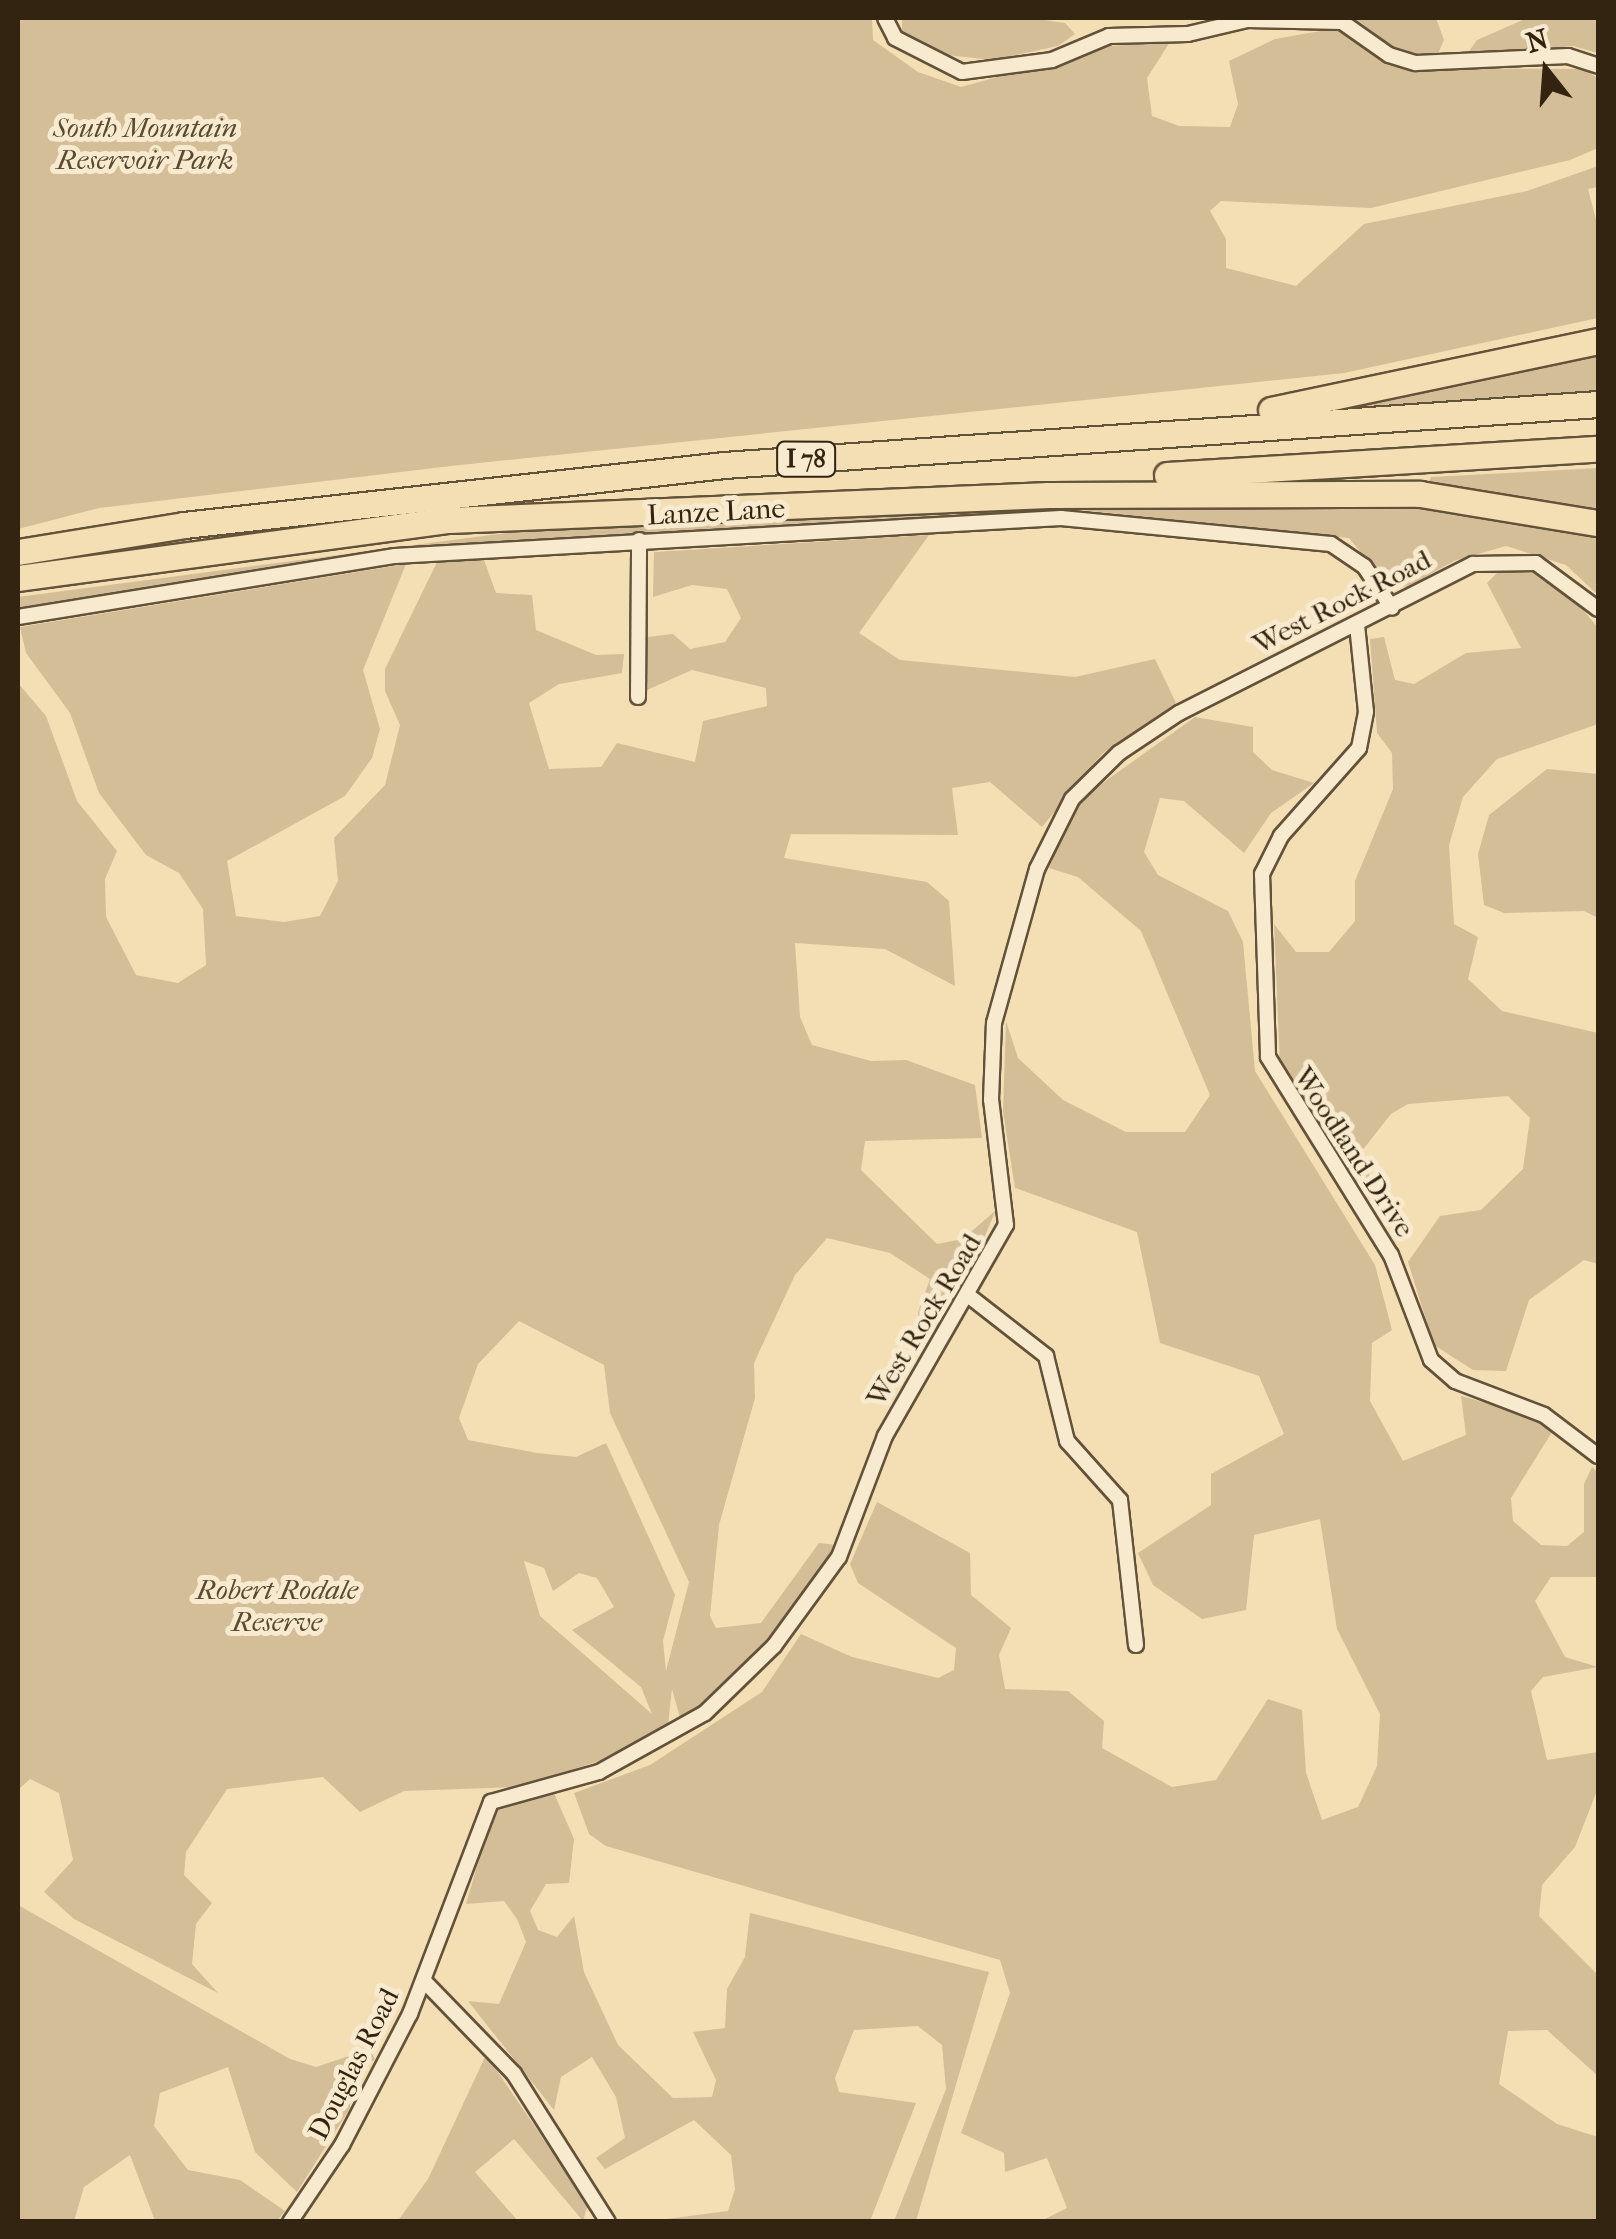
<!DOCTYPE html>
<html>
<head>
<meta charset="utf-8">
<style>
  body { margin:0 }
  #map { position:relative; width:1616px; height:2239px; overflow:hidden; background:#f4deb4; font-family:"IM FELL French Canon",serif }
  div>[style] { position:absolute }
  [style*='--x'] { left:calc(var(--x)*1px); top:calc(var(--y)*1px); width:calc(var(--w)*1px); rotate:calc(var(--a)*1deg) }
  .green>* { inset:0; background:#d3be98 }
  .roads { filter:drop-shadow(2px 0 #63523a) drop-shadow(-2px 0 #63523a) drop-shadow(0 2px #63523a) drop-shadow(0 -2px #63523a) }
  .street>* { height:14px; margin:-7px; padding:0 7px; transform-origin:7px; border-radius:7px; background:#f8eace }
  .highway>* { height:25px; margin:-12.5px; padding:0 12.5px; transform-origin:12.5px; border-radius:12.5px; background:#f4deb4 }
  span { translate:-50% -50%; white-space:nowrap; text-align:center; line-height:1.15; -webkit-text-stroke:10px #f8eace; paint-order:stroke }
  .shield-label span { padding:2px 8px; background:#f8eace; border:2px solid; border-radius:8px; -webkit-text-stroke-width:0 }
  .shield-label { font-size:25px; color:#332411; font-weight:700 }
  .park-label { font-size:28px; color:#5b4a33; font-style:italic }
  .street-label { font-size:28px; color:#332411 }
  .frame { position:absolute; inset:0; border:20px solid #332411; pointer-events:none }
  .north { position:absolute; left:1496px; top:20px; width:100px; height:100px; -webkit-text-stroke:8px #f8eace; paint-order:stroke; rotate:343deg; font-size:28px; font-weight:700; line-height:40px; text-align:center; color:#332411 }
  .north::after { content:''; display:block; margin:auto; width:35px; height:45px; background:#332411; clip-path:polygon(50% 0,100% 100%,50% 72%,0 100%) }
</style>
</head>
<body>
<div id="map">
  <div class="green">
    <i style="clip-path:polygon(18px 18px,872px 18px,873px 40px,918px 72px,961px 87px,1109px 46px,1170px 42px,1147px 78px,1152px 116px,1179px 126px,1230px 127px,1238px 104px,1229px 61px,1275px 39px,1337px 28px,1400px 68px,1583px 69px,1598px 78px,1598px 148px,1570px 160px,1371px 208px,1221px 201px,1210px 211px,1226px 239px,1226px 268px,1296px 286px,1364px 224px,1527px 191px,1598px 166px,1598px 187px,1588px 189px,1598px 227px,1598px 318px,1344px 373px,451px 466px,99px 508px,18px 529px)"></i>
    <i style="clip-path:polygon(902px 18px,1031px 18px,1065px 23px,1075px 34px,1058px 46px,993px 60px,946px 55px,902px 35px)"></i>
    <i style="clip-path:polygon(1354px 18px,1436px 18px,1444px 40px,1437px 56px,1404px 54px)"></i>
    <i style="clip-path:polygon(1527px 18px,1598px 18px,1598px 53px,1573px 46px,1465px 57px,1477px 40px)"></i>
    <i style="clip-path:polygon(1598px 349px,1598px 397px,1305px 412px)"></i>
    <i style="clip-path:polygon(1598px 468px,1598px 514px,1427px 486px,1431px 477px)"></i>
    <i style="clip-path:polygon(1133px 500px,1384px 501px,1598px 531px,1598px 595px,1566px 565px,1506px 546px,1454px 561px,1407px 587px,1388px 585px,1349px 538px,1080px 510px,444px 546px,18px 613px,18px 597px,530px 530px)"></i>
    <i style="clip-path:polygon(evenodd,929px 535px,859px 633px,900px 660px,1075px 677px,1155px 659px,1176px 703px,1102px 754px,1042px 827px,990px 782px,952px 788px,958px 835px,791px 834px,784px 858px,927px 882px,949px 901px,955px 986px,885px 949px,795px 943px,800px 1017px,812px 1045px,871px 1061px,906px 1060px,975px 1085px,982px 1138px,865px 1141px,861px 1170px,937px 1244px,963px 1239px,996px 1210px,970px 1271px,923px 1339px,918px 1312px,930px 1279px,890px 1253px,827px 1238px,795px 1275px,754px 1363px,755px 1398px,719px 1525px,710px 1616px,716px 1628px,761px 1623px,819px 1543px,837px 1545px,826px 1570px,722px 1691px,681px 1721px,672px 1689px,668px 1725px,605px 1759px,520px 1787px,404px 1791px,360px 1812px,323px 1777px,227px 1789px,186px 1852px,184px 1875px,212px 1903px,196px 1924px,192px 1964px,218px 1993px,74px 1919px,44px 1892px,73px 1860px,59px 1793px,30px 1779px,18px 1790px,18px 683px,46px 716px,77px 801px,117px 851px,105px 879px,106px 917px,136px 975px,178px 983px,206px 965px,203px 909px,179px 873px,146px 855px,99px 793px,70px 713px,26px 653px,20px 627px,406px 564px,363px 670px,380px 729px,372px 758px,345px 796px,227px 861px,236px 916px,284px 922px,320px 916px,338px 881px,334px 838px,385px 785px,400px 725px,385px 691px,385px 669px,437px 562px,484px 560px,496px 593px,532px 595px,536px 630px,596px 655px,624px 654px,622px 673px,559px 684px,529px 703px,549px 769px,601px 767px,617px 743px,695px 762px,703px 721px,767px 706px,766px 688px,692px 670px,647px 690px,647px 637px,673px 634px,690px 649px,725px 642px,741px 618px,727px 589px,692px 585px,653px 597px,654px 552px,929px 535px,519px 1321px,604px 1365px,610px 1413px,689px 1582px,666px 1671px,663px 1641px,675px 1595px,606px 1443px,576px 1457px,537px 1453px,468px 1440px,459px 1418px,478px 1364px,519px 1321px,929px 535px,524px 1561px,544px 1568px,553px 1591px,579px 1573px,597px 1578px,614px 1607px,572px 1630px,641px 1687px,652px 1714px,540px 1616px,524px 1561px)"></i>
    <i style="clip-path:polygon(1504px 566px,1535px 572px,1571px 595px,1598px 628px,1598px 724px,1497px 759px,1463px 797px,1449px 845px,1454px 924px,1478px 937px,1468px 979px,1502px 1011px,1598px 1033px,1598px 1264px,1584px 1260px,1529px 1300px,1506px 1371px,1473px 1370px,1434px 1345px,1408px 1262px,1440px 1216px,1481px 1210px,1523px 1169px,1530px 1118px,1508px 1096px,1408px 1104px,1391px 1114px,1361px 1152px,1384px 1219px,1280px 1065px,1274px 924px,1296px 952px,1329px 952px,1355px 921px,1355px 881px,1393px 789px,1392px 753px,1377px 733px,1370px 639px,1384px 637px,1395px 680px,1414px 684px,1466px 653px,1521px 648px,1487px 583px)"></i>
    <i style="clip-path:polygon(1195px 717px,1253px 727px,1253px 752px,1272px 770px,1314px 783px,1271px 813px,1244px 853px,1184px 801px,1160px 798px,1144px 852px,1158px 875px,1228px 911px,1243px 942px,1255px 1071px,1375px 1265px,1392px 1330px,1372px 1343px,1370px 1401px,1403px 1461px,1466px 1435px,1461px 1396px,1527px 1414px,1552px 1432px,1511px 1498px,1513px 1521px,1541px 1545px,1567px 1546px,1584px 1532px,1584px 1484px,1592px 1467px,1598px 1472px,1598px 1577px,1551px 1577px,1535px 1601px,1565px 1657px,1598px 1667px,1543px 1677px,1531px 1691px,1547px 1760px,1598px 1752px,1598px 1788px,1575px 1847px,1542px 1885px,1539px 1916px,1598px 1975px,1598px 2076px,1547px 2030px,1508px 2031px,1499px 2084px,1557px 2124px,1598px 2137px,1598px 2221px,1041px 2221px,1067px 2208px,1047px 2158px,1005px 2172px,1004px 2153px,961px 2133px,1010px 1993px,1000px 1960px,606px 1846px,589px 1834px,574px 1793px,650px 1765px,762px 1692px,801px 1634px,852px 1657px,938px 1678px,954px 1670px,956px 1648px,858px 1583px,850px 1564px,877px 1502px,970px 1553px,971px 1595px,1011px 1628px,999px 1655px,1005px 1689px,1068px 1691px,1104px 1721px,1102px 1748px,1172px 1787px,1216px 1780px,1268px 1699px,1302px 1710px,1306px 1773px,1322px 1820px,1358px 1807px,1377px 1766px,1380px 1714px,1337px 1629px,1320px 1519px,1254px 1535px,1246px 1610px,1202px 1619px,1153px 1585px,1138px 1553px,1211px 1505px,1211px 1474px,1284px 1434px,1259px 1376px,1160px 1343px,1137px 1232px,1015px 1188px,1003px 1112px,1006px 1021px,1018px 1058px,1063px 1100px,1126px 1132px,1185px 1132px,1210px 1095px,1141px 931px,1078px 877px,1049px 868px,1079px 800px)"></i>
    <i style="clip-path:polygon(1547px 769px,1598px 774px,1598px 918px,1584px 911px,1504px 913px,1484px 905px,1478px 854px,1489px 815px)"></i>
    <i style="clip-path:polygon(554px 1793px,574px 1839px,569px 1883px,546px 1884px,530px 1911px,538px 1930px,557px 1937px,574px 1916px,584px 1972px,618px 2045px,673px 2098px,712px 2097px,716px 2080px,693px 2032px,725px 2028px,727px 1989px,745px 1957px,750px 1913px,989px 1972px,916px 2221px,894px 2221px,946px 2089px,942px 2045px,918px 2026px,854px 2030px,835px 2078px,839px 2092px,916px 2103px,870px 2221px,651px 2221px,728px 2211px,735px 2189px,731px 2155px,694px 2120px,605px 2169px,596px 2158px,625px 2138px,616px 2097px,592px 2057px,561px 2077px,554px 2110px,468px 2001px,499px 2004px,526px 1942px,517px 1919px,504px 1901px,466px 1904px,494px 1808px)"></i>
    <i style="clip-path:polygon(18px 1905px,290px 2059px,316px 2067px,370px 2049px,375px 2060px,350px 2067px,350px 2108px,297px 2192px,255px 2152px,228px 2067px,160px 2093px,154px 2126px,188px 2170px,240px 2180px,285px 2211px,277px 2221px,155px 2221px,130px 2155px,84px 2187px,74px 2221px,18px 2221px)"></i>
    <i style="clip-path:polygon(486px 2055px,588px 2204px,583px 2221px,514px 2139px,475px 2172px,518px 2221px,397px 2222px,428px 2179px)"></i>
  </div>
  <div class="roads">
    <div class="street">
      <i style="--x:885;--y:18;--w:22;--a:63"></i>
      <i style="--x:895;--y:38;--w:75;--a:26.9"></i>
      <i style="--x:962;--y:72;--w:91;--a:-7.6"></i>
      <i style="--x:1052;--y:60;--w:62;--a:-22.8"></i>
      <i style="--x:1109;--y:36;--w:79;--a:-1.5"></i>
      <i style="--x:1188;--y:34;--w:61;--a:-13.3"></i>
      <i style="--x:1247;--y:20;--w:95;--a:1.2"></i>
      <i style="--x:1342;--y:22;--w:57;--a:35.1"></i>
      <i style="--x:1389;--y:55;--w:28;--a:17"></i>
      <i style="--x:1416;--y:63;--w:152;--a:-2.6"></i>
      <i style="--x:1568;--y:56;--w:32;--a:18"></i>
      <i style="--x:18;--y:617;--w:382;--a:-9.2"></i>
      <i style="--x:395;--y:556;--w:667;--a:-3.27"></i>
      <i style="--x:1061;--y:518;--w:271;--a:5.5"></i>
      <i style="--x:1331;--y:544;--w:40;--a:34"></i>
      <i style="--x:1364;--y:566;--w:50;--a:56.3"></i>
      <i style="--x:1357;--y:625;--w:87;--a:84.1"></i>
      <i style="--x:1366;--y:712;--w:37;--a:101"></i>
      <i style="--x:1359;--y:748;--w:118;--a:131.6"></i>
      <i style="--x:1281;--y:836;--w:42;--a:116.6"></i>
      <i style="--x:1262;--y:874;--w:183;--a:88.1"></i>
      <i style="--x:1268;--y:1057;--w:233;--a:58.2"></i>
      <i style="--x:1391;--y:1255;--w:112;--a:69.1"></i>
      <i style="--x:1431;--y:1360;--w:32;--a:41"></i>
      <i style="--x:1455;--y:1381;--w:95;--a:20.9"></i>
      <i style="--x:1544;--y:1415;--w:68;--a:37.2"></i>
      <i style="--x:638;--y:697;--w:157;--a:-89.6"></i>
      <i style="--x:969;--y:1296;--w:98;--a:37.9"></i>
      <i style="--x:1046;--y:1356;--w:88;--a:76.1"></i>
      <i style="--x:1067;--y:1441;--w:79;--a:48.1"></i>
      <i style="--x:1120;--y:1500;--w:146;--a:83.7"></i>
      <i style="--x:424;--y:1981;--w:129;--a:45.9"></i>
      <i style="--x:514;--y:2074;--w:175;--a:57.6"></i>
      <i style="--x:290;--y:2222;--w:93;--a:-56"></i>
      <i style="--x:342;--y:2145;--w:148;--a:-62.6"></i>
      <i style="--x:410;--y:2014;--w:227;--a:-69.1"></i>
      <i style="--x:491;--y:1802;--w:112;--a:-15.5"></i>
      <i style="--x:599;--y:1772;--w:121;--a:-29.1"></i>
      <i style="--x:705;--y:1713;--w:96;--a:-44.2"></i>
      <i style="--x:774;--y:1646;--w:110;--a:-53.9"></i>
      <i style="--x:839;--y:1557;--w:129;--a:-69.2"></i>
      <i style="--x:885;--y:1436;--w:243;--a:-60.2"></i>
      <i style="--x:1006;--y:1225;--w:126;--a:-96.8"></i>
      <i style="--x:991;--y:1100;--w:77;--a:-87.8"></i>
      <i style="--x:994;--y:1023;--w:160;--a:-74.4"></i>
      <i style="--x:1037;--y:869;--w:78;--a:-63.4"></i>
      <i style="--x:1072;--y:799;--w:66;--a:-44.4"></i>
      <i style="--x:1119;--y:753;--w:72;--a:-33.7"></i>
      <i style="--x:1179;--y:713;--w:330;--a:-26.9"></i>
      <i style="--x:1473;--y:564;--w:63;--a:-0.9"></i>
      <i style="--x:1536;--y:563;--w:77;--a:36.6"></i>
    </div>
    <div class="highway">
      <i style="--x:1271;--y:410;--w:334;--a:-11.9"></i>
      <i style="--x:1167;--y:475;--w:432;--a:-3.5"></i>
      <i style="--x:18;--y:552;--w:168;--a:-9.2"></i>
      <i style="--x:184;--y:525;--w:543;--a:-6.34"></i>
      <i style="--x:724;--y:465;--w:876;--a:-3.99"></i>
      <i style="--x:18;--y:578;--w:435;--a:-7.7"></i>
      <i style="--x:449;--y:520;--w:600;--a:-2.39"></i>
      <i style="--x:1048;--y:495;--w:372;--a:-0.2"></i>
      <i style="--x:1420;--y:494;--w:180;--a:9.3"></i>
    </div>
  </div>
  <div class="shield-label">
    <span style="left:806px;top:459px">I 78</span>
  </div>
  <div class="park-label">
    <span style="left:145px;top:144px">South Mountain<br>Reservoir Park</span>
    <span style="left:277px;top:1606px">Robert Rodale<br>Reserve</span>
  </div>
  <div class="street-label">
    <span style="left:716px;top:512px;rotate:-3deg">Lanze Lane</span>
    <span style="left:1342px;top:602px;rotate:-27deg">West Rock Road</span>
    <span style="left:1354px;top:1152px;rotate:57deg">Woodland Drive</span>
    <span style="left:924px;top:1320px;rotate:-59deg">West Rock Road</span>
    <span style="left:354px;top:2064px;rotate:-63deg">Douglas Road</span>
  </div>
  <div class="frame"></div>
  <div class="north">N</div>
</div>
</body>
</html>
